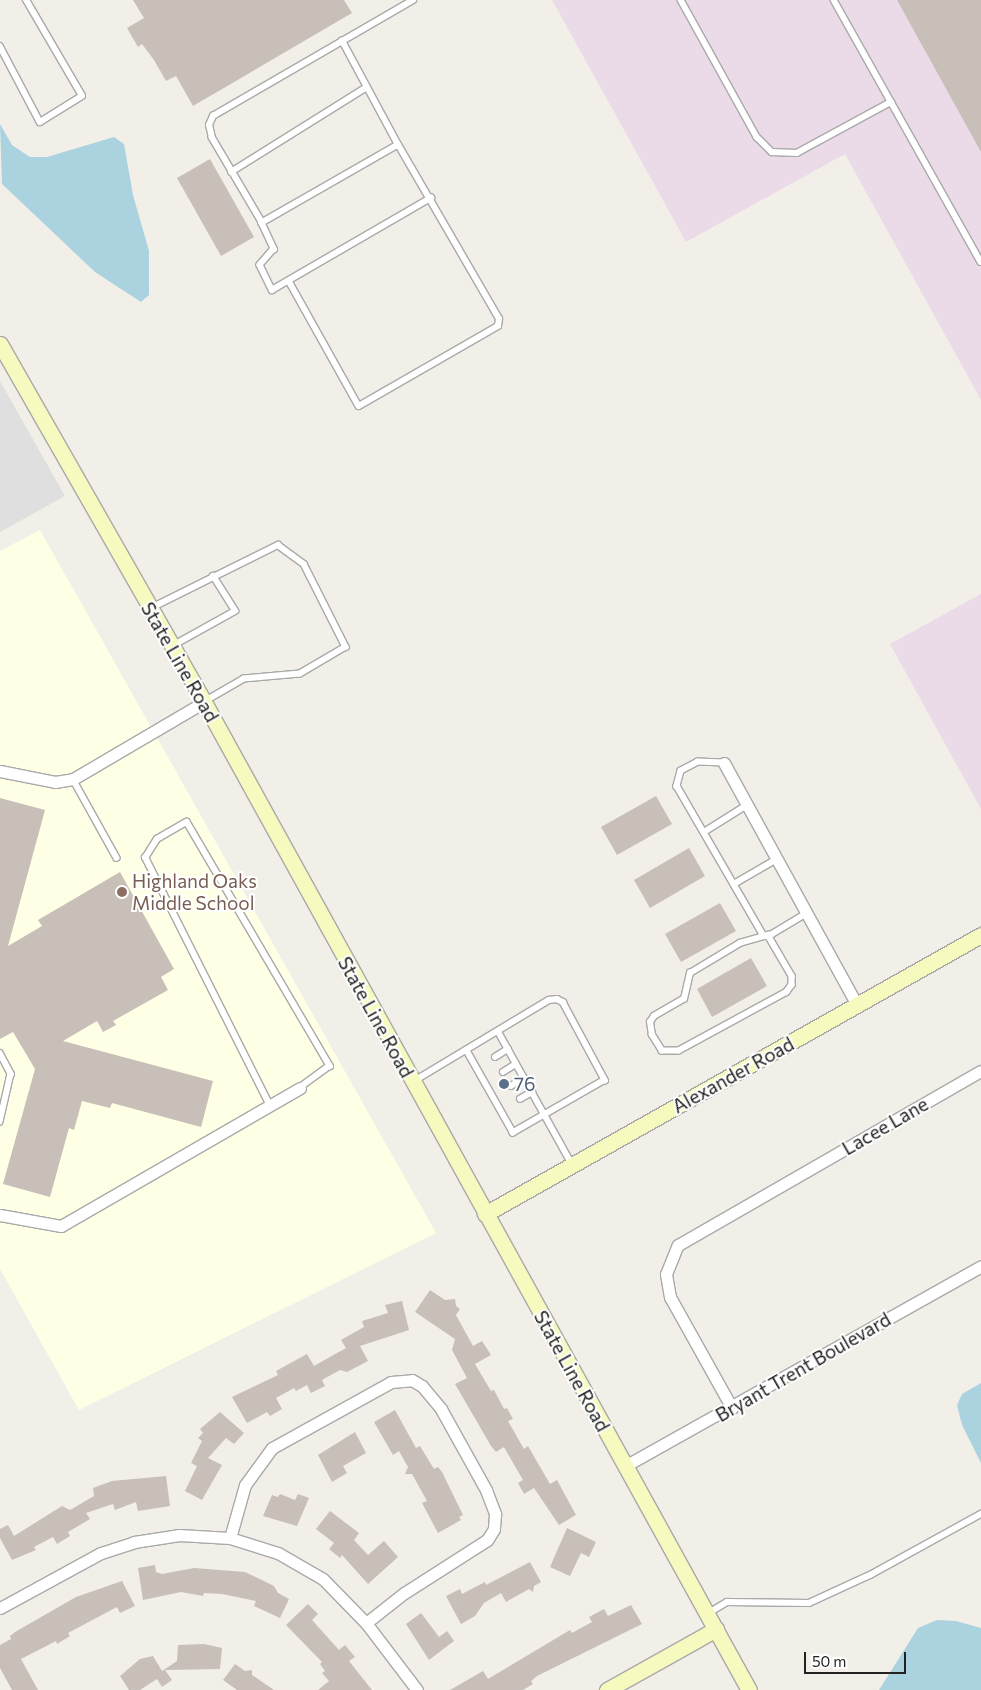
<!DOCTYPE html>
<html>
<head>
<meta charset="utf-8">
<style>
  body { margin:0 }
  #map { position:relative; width:981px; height:1690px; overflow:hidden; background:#f2efe9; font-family:Commissioner,sans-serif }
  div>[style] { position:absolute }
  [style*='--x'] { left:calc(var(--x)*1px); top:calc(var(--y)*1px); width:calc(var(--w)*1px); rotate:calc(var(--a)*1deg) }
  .residential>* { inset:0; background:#e0dfdf }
  .industrial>* { inset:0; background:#ebdbe8 }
  .education>* { inset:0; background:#ffffe5 }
  .water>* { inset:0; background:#aad3df }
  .building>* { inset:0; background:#c7bfb8 }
  .roads { filter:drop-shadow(1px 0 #a9a9a9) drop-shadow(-1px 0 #a9a9a9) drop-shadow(0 1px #a9a9a9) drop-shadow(0 -1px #a9a9a9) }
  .lane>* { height:5.5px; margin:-2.75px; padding:0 2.75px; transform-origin:2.75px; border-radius:2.75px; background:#fff }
  .street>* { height:11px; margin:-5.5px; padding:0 5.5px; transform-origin:5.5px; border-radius:5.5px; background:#fff }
  .secondary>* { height:15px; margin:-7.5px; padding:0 7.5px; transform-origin:7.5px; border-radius:7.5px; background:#f7fabf }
  .dots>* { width:14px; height:14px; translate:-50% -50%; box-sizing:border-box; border:2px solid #fff; border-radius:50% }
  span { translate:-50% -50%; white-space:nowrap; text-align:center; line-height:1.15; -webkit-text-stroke:4px #fff; paint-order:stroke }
  .street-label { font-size:19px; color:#222 }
  .education-label { font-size:19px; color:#785e54 }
  .left { translate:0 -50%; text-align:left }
  .service-label { font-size:19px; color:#4e5e75 }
  .scale { position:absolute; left:804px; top:1652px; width:102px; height:22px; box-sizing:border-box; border:2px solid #222; border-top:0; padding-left:6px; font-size:15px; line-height:18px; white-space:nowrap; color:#222; -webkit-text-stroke:4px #fff; paint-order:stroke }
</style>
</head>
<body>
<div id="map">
  <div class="residential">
    <i style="clip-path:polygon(0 381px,65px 496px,0 532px)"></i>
  </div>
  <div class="industrial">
    <i style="clip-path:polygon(552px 0,981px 0,981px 400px,845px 154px,686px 242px)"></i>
    <i style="clip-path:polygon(981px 594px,981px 809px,890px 644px)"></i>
  </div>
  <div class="education">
    <i style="clip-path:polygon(40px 530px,436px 1233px,79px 1410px,0 1269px,0 551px)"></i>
  </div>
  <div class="water">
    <i style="clip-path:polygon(0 124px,12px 145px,30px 157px,47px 157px,114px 137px,124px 144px,133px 195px,149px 251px,149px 295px,141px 302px,95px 272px,2px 184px)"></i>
    <i style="clip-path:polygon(981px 1383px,981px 1463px,962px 1425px,957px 1405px,962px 1394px)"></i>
    <i style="clip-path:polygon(937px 1620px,956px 1621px,981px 1628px,981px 1690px,879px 1690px,918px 1628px)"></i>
  </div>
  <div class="building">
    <i style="clip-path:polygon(133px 0,344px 0,352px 13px,193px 106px,176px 76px,166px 81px,154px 60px,142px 44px,138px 47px,127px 28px,144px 18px)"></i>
    <i style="clip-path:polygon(897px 0,981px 0,981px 152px)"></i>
    <i style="clip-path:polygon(210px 159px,254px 237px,221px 256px,177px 178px)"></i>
    <i style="clip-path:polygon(656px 796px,672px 824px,617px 855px,601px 827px)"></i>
    <i style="clip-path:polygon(0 798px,45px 810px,8px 946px,42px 926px,38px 920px,120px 872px,174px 969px,161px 977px,168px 990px,113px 1021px,116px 1025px,103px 1032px,97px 1021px,63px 1041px,213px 1081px,201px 1127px,112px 1103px,110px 1108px,82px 1101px,74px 1130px,69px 1128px,50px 1197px,3px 1184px,35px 1069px,13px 1032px,0 1039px)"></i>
    <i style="clip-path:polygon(689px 848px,705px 876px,650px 908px,634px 880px)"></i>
    <i style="clip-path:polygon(720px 903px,736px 931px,681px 962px,665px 934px)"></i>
    <i style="clip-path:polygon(751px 958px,767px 986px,712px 1017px,697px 989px)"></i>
    <i style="clip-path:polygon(430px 1290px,445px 1300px,455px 1299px,456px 1306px,460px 1309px,456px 1315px,473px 1346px,482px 1341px,491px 1355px,475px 1364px,491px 1391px,494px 1390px,504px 1409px,507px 1408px,513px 1419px,508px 1421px,524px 1449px,528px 1446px,550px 1484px,557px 1480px,576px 1515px,559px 1525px,534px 1488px,524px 1494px,518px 1483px,523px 1480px,504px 1447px,496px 1452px,491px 1446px,455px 1384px,467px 1378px,452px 1350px,455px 1339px,415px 1312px)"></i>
    <i style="clip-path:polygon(402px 1301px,409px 1330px,360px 1346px,368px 1361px,347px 1372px,340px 1370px,322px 1380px,325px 1386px,311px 1393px,307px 1385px,296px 1391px,294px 1388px,276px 1398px,282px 1409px,270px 1416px,267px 1412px,247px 1423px,232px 1397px,278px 1375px,276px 1371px,307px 1354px,314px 1366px,346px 1348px,341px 1340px,364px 1327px,362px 1321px,388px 1313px,385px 1305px)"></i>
    <i style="clip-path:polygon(395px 1410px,416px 1448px,420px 1446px,434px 1469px,438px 1467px,442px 1472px,463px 1515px,459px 1517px,461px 1520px,438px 1533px,422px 1503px,427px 1501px,412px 1474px,405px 1474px,408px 1467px,399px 1451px,393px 1455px,374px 1422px)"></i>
    <i style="clip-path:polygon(220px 1412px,244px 1433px,234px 1444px,226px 1438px,208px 1458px,222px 1465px,202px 1500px,185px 1491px,197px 1466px,191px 1463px,202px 1441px,198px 1438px,203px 1433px,200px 1429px)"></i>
    <i style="clip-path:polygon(355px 1432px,366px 1453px,343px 1466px,347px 1473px,332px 1482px,318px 1455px)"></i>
    <i style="clip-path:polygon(166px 1476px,170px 1506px,138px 1511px,136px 1502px,115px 1510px,113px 1504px,86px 1513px,90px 1519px,68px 1532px,70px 1536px,57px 1544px,53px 1537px,34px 1547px,36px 1550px,12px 1560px,0 1538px,0 1529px,8px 1525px,14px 1536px,62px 1506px,70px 1510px,94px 1496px,93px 1488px,112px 1481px)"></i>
    <i style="clip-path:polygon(280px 1494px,295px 1500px,298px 1494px,309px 1498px,297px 1526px,263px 1516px,272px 1495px,278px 1497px)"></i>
    <i style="clip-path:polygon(330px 1511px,359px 1533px,354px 1540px,368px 1555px,384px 1541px,398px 1557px,368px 1584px,342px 1555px,340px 1558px,329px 1549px,334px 1543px,316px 1529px)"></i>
    <i style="clip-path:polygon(567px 1528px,596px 1542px,589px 1557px,581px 1553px,570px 1576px,550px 1567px)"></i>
    <i style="clip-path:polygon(530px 1562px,541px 1582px,534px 1586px,533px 1592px,529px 1589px,506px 1602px,501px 1593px,484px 1603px,475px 1616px,461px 1624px,446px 1596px,460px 1589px,462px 1594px,485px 1582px,486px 1585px)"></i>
    <i style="clip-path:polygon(155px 1565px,156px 1572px,162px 1574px,194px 1568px,245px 1572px,274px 1586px,278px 1593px,289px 1599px,280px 1618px,254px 1606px,256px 1601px,222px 1594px,204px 1593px,203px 1596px,181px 1592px,143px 1600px,138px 1568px)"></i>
    <i style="clip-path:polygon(122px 1581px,135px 1606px,120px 1613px,117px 1607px,68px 1633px,70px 1636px,57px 1644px,56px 1641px,21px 1659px,38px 1690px,12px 1690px,0 1668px,0 1645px,11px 1639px,10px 1636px,15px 1632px,76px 1597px)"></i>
    <i style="clip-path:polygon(308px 1604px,318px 1614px,312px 1620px,339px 1650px,345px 1645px,355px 1657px,349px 1661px,372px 1690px,318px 1690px,329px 1681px,322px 1673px,325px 1671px,320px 1664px,322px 1662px,286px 1625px)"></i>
    <i style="clip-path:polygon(631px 1605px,642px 1624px,537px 1676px,531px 1681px,533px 1684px,523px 1690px,450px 1690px,483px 1671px,488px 1679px,570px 1630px,572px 1633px,592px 1622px,589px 1617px,604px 1609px,608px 1616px)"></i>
    <i style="clip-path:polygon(421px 1613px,439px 1637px,447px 1631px,454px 1641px,429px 1660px,406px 1624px)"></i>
    <i style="clip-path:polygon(204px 1644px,222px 1648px,220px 1669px,165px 1670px,172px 1680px,162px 1687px,157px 1679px,140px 1690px,129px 1690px,120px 1676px,140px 1659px,153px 1656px,162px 1671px,177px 1661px,178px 1645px)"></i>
    <i style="clip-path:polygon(235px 1664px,245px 1671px,252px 1670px,252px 1675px,274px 1690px,237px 1690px,223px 1680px)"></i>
  </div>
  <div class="roads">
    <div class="lane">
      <i style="--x:681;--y:0;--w:157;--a:61"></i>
      <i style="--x:757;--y:137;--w:21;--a:45"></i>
      <i style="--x:772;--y:152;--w:25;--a:2"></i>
      <i style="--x:797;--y:153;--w:107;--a:-28.5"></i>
      <i style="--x:834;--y:0;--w:300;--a:60.7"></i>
      <i style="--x:0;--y:46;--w:86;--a:62.2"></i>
      <i style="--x:40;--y:122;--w:49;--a:-31.8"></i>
      <i style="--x:82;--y:96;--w:111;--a:-120.3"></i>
      <i style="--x:398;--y:145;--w:157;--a:150.2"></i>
      <i style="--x:262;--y:223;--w:99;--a:-120.5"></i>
      <i style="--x:212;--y:138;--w:13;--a:-103"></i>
      <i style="--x:209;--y:125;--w:10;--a:-66"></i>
      <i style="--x:213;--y:116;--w:231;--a:-30.1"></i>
      <i style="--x:231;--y:172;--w:160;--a:-32"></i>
      <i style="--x:262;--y:223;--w:29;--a:65"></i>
      <i style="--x:274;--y:249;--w:21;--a:131"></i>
      <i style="--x:260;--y:265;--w:28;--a:64"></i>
      <i style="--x:272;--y:290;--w:184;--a:-30.1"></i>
      <i style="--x:289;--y:281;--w:143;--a:60.8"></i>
      <i style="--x:359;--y:406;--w:160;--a:-29.9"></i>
      <i style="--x:498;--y:326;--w:7;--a:-82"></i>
      <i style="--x:499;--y:319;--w:201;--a:-120.1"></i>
      <i style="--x:398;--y:145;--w:118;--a:-118.3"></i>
      <i style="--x:151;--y:608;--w:142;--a:-26.4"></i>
      <i style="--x:278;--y:545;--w:32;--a:36"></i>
      <i style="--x:304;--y:564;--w:93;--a:63.2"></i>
      <i style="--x:346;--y:647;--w:53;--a:149.6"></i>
      <i style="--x:300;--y:674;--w:56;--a:174.9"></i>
      <i style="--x:244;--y:679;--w:44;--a:149.9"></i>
      <i style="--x:174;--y:645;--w:70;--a:-29.1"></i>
      <i style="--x:235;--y:611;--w:41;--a:-122.2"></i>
      <i style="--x:724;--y:763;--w:26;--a:-178"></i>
      <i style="--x:698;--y:762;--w:19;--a:152"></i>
      <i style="--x:681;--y:771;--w:16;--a:105"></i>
      <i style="--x:677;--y:786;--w:173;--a:59.9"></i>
      <i style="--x:73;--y:779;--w:90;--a:60.9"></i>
      <i style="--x:704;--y:832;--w:51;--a:-32.1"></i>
      <i style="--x:734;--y:884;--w:50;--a:-30.2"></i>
      <i style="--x:768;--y:935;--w:48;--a:59.7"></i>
      <i style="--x:792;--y:976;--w:9;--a:90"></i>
      <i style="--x:792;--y:985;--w:9;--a:126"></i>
      <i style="--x:787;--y:992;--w:123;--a:151.4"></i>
      <i style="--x:679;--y:1051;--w:17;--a:180"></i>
      <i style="--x:662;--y:1051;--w:19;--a:-122"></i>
      <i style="--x:652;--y:1035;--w:13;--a:-99"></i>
      <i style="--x:650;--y:1022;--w:7;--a:-56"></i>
      <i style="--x:654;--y:1016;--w:34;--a:-30"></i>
      <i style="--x:684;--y:999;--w:27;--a:-77"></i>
      <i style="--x:690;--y:973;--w:58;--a:-31"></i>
      <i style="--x:740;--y:943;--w:25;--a:-16"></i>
      <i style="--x:764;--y:936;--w:8;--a:-14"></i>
      <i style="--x:772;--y:934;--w:41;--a:-31"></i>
      <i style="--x:498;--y:1031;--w:152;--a:60.9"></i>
      <i style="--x:0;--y:1053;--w:24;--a:62"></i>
      <i style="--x:11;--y:1074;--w:49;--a:102.9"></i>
      <i style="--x:495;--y:1057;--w:15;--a:-32"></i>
      <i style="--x:503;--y:1072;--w:15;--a:-32"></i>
      <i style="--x:414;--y:1081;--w:157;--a:-31"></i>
      <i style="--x:549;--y:1000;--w:8;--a:-7"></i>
      <i style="--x:557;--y:999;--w:7;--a:27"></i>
      <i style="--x:563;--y:1002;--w:89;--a:61.7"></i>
      <i style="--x:605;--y:1080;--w:106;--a:150.1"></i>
      <i style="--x:513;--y:1133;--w:95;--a:-119.5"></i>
      <i style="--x:511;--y:1086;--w:15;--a:-32"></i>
      <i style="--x:520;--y:1099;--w:14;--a:-30"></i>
      <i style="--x:270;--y:1106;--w:278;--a:-116.7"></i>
      <i style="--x:145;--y:858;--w:22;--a:-58"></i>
      <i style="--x:157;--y:839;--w:34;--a:-30"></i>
      <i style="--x:187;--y:822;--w:283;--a:59.6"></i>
      <i style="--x:330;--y:1066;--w:37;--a:144"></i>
      <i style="--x:707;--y:1614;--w:23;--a:-31"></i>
      <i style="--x:727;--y:1602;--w:82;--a:0.7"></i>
      <i style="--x:809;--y:1603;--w:67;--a:-24.7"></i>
      <i style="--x:870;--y:1575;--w:127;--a:-28.8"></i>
    </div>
    <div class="street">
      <i style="--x:724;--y:763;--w:276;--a:61.2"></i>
      <i style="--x:0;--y:771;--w:56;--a:11.3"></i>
      <i style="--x:55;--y:782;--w:18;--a:-9"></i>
      <i style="--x:73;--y:779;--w:152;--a:-30.4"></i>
      <i style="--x:0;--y:1215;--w:62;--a:10.2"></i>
      <i style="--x:61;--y:1226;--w:276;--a:-30"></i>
      <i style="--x:732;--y:1408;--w:127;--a:-119.2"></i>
      <i style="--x:670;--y:1297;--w:23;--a:-100"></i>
      <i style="--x:666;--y:1274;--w:31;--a:-68"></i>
      <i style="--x:678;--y:1245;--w:349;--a:-29.9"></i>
      <i style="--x:625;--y:1466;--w:408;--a:-29.3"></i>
      <i style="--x:230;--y:1538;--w:55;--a:-74.2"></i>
      <i style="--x:245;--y:1485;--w:46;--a:-53.9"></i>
      <i style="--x:272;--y:1448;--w:136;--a:-29"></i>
      <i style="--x:391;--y:1382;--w:21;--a:-5"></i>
      <i style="--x:412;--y:1380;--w:12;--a:31"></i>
      <i style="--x:422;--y:1386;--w:30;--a:50"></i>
      <i style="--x:441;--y:1409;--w:93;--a:60.9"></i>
      <i style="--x:486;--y:1490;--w:26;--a:69"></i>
      <i style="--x:495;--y:1514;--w:15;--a:94"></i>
      <i style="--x:494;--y:1529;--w:13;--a:122"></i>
      <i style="--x:487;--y:1540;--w:98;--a:147.4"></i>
      <i style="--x:404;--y:1593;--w:48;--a:141.7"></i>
      <i style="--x:0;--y:1608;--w:115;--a:-28.6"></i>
      <i style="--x:101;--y:1553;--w:35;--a:-18"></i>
      <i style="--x:134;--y:1542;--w:46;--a:-8.8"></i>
      <i style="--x:179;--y:1535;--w:51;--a:3.4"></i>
      <i style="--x:230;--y:1538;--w:50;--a:17.4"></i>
      <i style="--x:278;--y:1553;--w:52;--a:30"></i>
      <i style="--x:323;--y:1579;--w:62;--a:45.7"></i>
      <i style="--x:366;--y:1623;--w:84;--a:52.7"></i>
    </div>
    <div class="secondary">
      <i style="--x:0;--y:344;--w:412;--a:60.3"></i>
      <i style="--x:204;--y:702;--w:1128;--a:61.12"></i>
      <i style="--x:485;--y:1214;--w:569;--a:-29.36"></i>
      <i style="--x:607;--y:1690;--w:125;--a:-29.2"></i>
    </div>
  </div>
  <div class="dots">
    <i style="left:122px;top:892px;background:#8d6e63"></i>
    <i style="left:504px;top:1084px;background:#5c6f8a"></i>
  </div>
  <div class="street-label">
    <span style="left:180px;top:662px;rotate:60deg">State Line Road</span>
    <span style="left:376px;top:1017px;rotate:61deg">State Line Road</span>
    <span style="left:733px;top:1075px;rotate:-29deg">Alexander Road</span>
    <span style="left:885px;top:1126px;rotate:-30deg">Lacee Lane</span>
    <span style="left:803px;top:1367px;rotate:-30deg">Bryant Trent Boulevard</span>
    <span style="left:572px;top:1371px;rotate:61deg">State Line Road</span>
  </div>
  <div class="education-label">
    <span class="left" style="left:132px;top:892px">Highland Oaks<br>Middle School</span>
  </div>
  <div class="service-label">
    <span class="left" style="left:514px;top:1084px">76</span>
  </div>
  <div class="scale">50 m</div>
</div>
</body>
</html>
